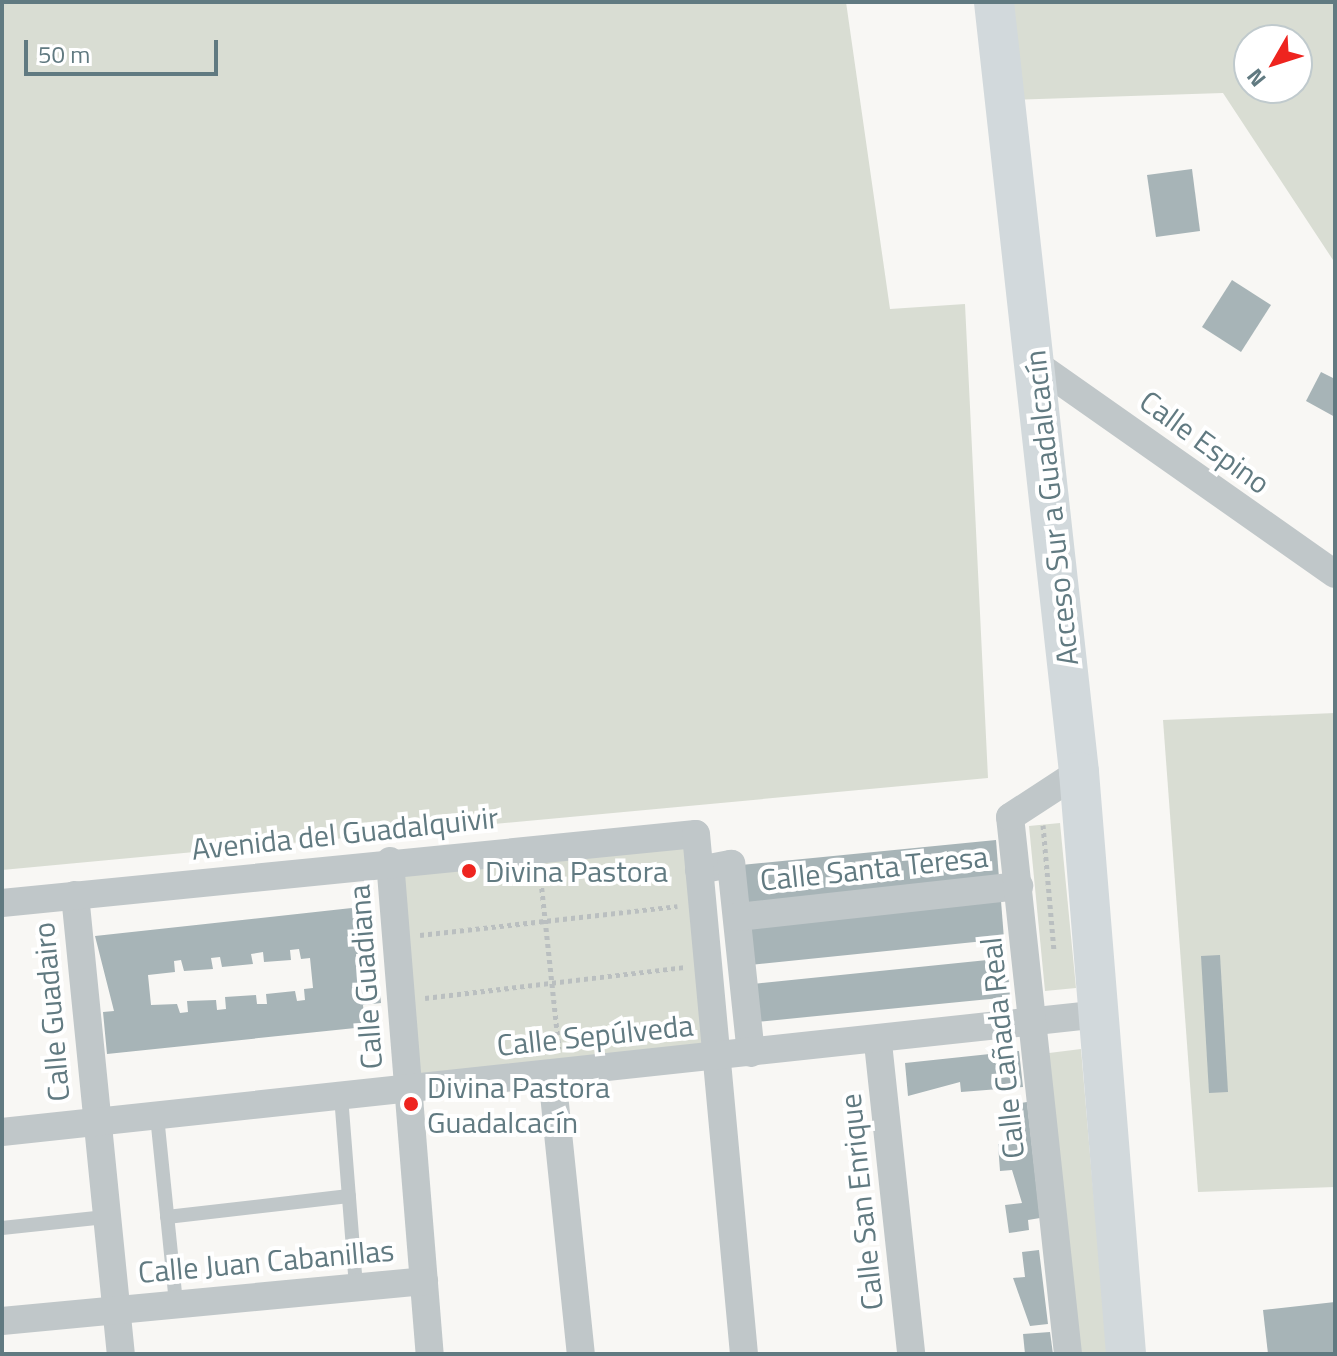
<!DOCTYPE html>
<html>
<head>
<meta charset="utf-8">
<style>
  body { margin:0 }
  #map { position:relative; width:1337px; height:1356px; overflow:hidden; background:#f8f7f4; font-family:"Titillium Web",sans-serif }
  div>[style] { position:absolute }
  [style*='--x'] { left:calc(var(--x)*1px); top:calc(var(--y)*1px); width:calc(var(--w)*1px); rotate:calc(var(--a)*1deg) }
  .green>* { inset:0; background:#d9ddd3 }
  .building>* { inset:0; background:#a7b4b7 }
  .path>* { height:5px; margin-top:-2.5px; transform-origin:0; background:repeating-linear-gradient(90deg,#babfc0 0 4px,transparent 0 8px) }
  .lane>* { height:14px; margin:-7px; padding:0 7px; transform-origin:7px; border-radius:7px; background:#c0c7c9 }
  .street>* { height:28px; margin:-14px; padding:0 14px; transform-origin:14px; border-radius:14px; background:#c0c7c9 }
  .secondary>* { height:40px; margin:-20px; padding:0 20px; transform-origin:20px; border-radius:20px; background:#d2d9dc }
  .dots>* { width:22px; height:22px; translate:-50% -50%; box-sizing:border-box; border:4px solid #fff; border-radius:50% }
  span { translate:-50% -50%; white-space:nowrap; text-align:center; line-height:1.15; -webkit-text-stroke:8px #fff; paint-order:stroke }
  .street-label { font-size:30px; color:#617a81 }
  .poi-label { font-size:30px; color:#617a81 }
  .left { translate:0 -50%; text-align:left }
  .frame { position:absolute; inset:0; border:4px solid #617a81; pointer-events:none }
  .north { position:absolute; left:1233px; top:24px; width:80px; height:80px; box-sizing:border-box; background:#fff; border:2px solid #c0cacd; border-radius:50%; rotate:231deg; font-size:22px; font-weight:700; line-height:32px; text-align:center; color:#617a81 }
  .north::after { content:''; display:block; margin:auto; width:28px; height:36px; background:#ee241f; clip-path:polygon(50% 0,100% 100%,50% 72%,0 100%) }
  .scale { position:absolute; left:24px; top:40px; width:194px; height:36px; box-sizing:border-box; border:4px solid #617a81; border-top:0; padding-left:10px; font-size:24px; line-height:28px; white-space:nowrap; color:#617a81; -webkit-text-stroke:6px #fff; paint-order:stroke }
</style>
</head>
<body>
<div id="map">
  <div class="green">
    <i style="clip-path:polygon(2px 2px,846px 2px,890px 309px,965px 304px,988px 778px,2px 870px)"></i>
    <i style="clip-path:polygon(evenodd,993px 2px,1335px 2px,1335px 263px,1223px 93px,1011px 100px,993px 2px,1249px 40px,1297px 40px,1297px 88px,1249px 88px,1249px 40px)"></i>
    <i style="clip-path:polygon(1335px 713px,1335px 1187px,1198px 1192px,1163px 720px)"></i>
    <i style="clip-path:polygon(1060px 823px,1076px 988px,1045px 991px,1029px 826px)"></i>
    <i style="clip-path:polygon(696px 834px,717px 1056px,407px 1088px,390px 861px)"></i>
    <i style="clip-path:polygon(1081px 1049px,1090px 1154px,1108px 1354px,1079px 1354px,1049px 1053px)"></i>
  </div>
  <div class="building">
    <i style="clip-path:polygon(1192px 169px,1200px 231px,1156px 237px,1147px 175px)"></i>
    <i style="clip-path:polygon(1232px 280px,1271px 305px,1241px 352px,1202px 327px)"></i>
    <i style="clip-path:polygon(1321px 372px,1335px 379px,1335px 417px,1306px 401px)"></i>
    <i style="clip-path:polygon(996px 840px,999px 878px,744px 904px,741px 865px)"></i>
    <i style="clip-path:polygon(1001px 901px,1004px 939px,750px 965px,747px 926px)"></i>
    <i style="clip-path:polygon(evenodd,370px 906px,375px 941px,369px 953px,356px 954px,359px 984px,379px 982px,381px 1003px,363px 1005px,365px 1027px,107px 1054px,103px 1012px,114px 1011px,95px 936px,370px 906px,299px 949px,301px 959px,310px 958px,313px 988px,304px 989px,305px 1000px,297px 1001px,295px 991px,266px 994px,267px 1004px,257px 1004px,256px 995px,225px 997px,226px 1009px,217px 1010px,216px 1000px,187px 1001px,188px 1012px,180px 1013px,177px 1004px,151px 1005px,148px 975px,175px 972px,174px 961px,181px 960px,184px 971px,213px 969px,211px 958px,220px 957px,222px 967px,253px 964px,251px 954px,263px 952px,264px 962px,291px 960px,290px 950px,299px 949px)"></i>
    <i style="clip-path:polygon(1220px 955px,1228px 1092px,1209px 1093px,1201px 956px)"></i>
    <i style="clip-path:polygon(1007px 958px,1010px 997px,756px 1022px,753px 984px)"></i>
    <i style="clip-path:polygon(1019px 1051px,1023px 1087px,961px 1092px,960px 1082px,908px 1096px,905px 1063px)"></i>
    <i style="clip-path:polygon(1027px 1102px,1040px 1218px,1028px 1220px,1029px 1230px,1009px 1233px,1005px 1205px,1022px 1203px,1012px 1170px,1000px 1171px,998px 1144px,1011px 1144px,1007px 1105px)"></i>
    <i style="clip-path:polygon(1039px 1250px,1048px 1324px,1030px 1326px,1013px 1278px,1025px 1277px,1022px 1252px)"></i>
    <i style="clip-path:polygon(1335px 1302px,1335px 1354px,1268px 1354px,1263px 1310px)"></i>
    <i style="clip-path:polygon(1050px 1332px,1053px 1354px,1025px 1354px,1023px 1334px)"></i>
  </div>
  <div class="path">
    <i style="--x:1043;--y:825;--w:126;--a:85"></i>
    <i style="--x:540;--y:872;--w:178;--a:83.9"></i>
    <i style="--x:420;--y:935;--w:259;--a:-6.4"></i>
    <i style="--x:425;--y:998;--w:263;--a:-6.8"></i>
  </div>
  <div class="lane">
    <i style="--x:341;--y:1096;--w:192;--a:85.5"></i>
    <i style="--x:157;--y:1116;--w:189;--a:84.2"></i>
    <i style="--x:167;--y:1217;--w:183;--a:-6.6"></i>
    <i style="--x:2;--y:1228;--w:104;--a:-6.1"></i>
  </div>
  <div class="street">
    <i style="--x:1036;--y:364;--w:365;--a:35.1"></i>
    <i style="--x:390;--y:861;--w:495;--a:85.4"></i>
    <i style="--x:699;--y:870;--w:33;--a:-11"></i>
    <i style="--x:731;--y:864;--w:190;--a:84"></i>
    <i style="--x:75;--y:895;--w:461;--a:84.3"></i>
    <i style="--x:2;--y:903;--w:697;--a:-5.68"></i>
    <i style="--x:696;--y:834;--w:522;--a:84.73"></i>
    <i style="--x:738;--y:917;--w:283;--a:-6.3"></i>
    <i style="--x:878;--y:1043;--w:313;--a:83.9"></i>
    <i style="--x:552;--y:1075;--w:281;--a:84.1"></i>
    <i style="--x:2;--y:1132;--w:1104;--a:-6.13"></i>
    <i style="--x:2;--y:1321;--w:424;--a:-5.4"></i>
    <i style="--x:1068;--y:1354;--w:540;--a:-96.16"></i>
    <i style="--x:1010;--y:817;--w:82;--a:-33.1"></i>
  </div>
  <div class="secondary">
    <i style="--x:994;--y:2;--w:775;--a:83.7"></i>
    <i style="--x:1079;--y:772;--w:584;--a:85.38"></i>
  </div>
  <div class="dots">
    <i style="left:469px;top:871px;background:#ee241f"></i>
    <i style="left:411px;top:1104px;background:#ee241f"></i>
  </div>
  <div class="street-label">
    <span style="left:1205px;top:442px;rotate:36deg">Calle Espino</span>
    <span style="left:1051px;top:508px;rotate:-96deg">Acceso Sur a Guadalcacín</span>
    <span style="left:345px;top:833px;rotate:-6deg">Avenida del Guadalquivir</span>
    <span style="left:874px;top:868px;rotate:-6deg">Calle Santa Teresa</span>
    <span style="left:365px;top:977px;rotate:-94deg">Calle Guadiana</span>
    <span style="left:51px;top:1012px;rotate:-95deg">Calle Guadairo</span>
    <span style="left:595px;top:1035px;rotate:-6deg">Calle Sepúlveda</span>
    <span style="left:1002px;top:1048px;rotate:-96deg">Calle Cañada Real</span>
    <span style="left:861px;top:1202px;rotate:-96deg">Calle San Enrique</span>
    <span style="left:266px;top:1261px;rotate:-5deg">Calle Juan Cabanillas</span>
  </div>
  <div class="poi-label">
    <span class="left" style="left:485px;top:871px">Divina Pastora</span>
    <span class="left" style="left:427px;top:1104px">Divina Pastora<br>Guadalcacín</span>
  </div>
  <div class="frame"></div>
  <div class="north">N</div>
  <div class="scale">50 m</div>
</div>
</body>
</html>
